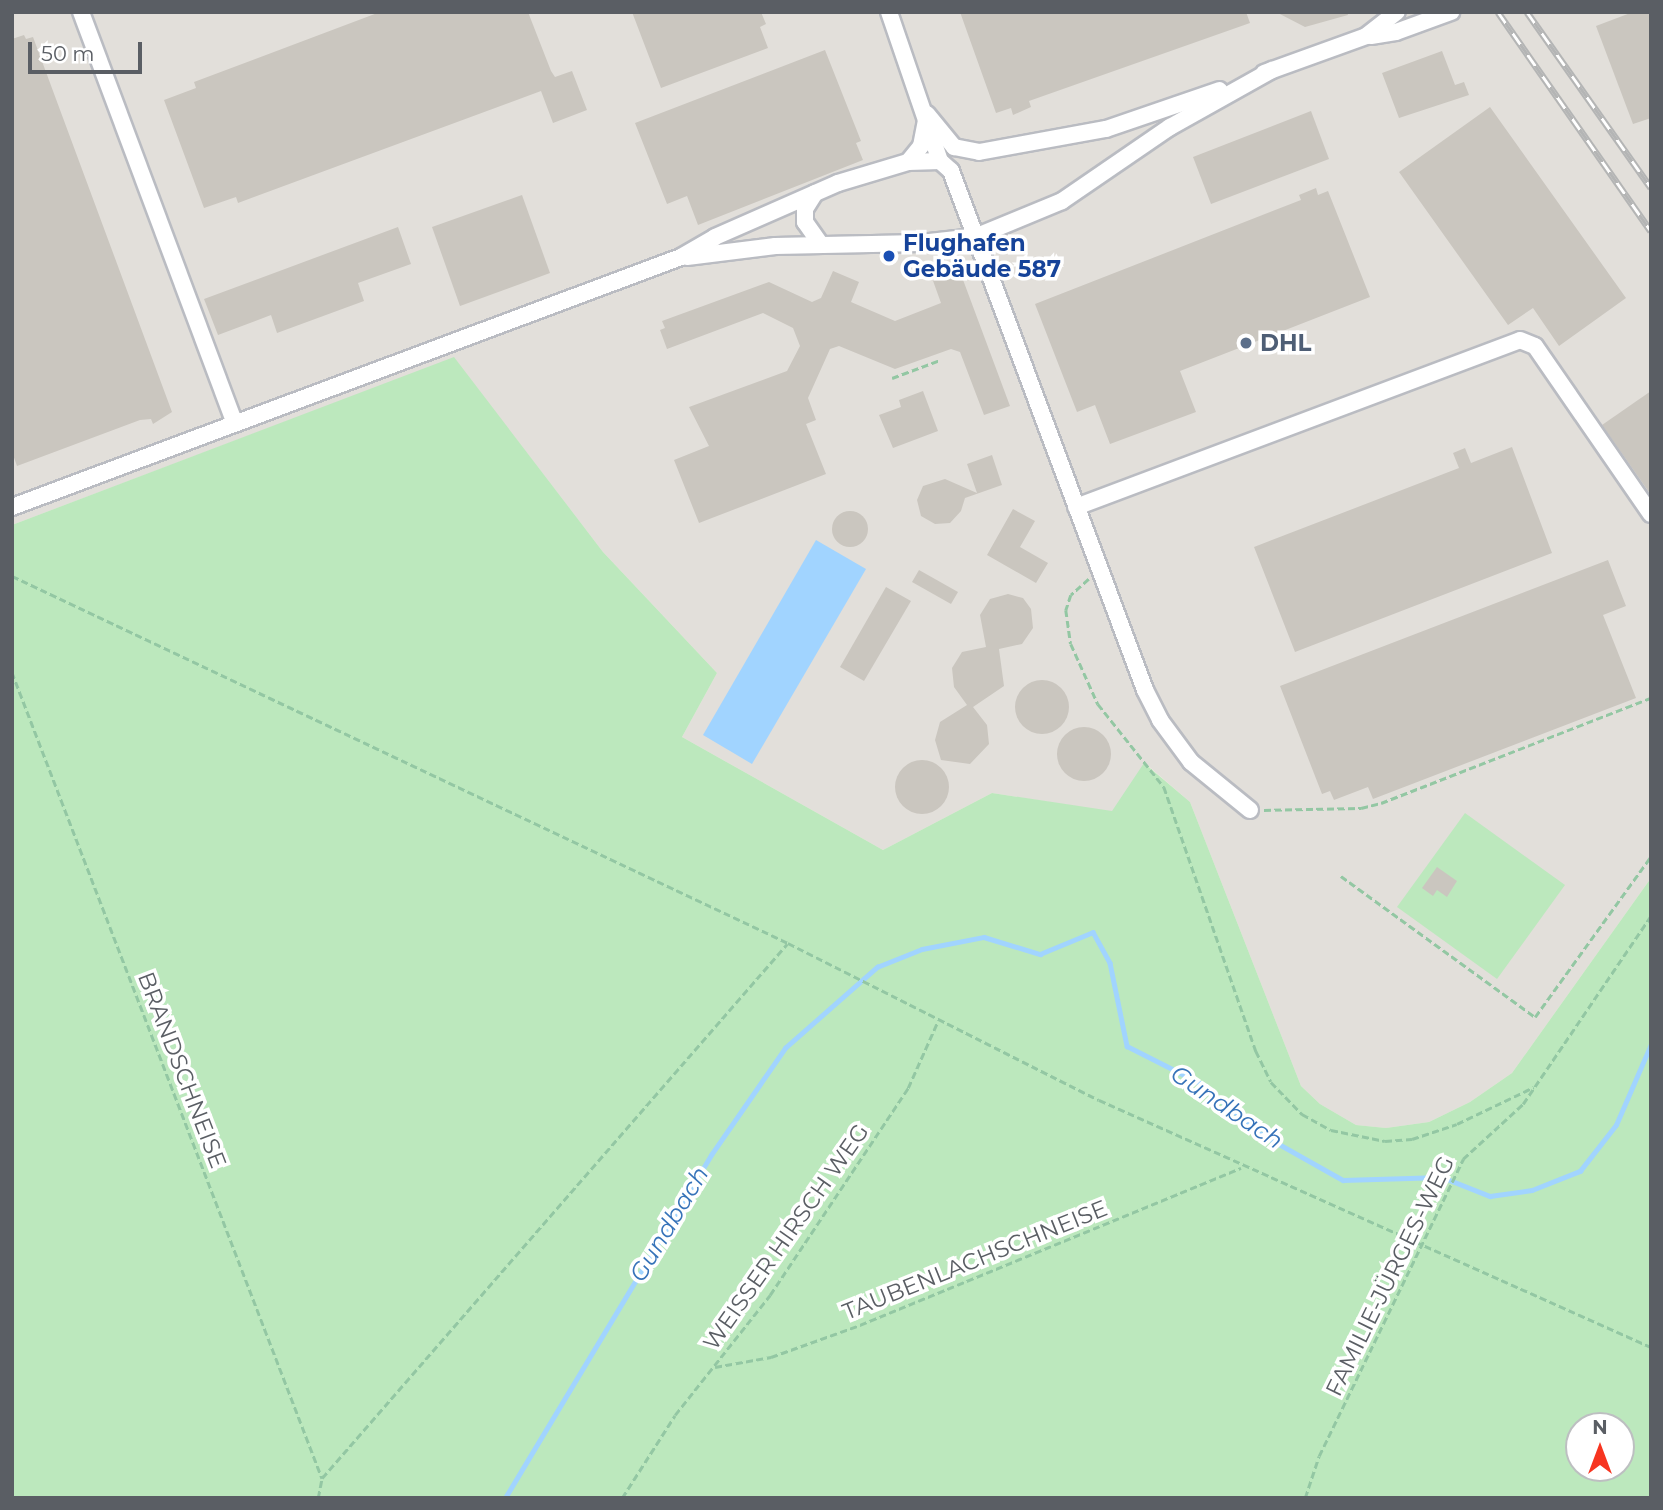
<!DOCTYPE html>
<html>
<head>
<meta charset="utf-8">
<style>
  body { margin:0 }
  #map { position:relative; width:1663px; height:1510px; overflow:hidden; background:#efece2; font-family:Montserrat,sans-serif }
  div>[style] { position:absolute }
  [style*='--x'] { left:calc(var(--x)*1px); top:calc(var(--y)*1px); width:calc(var(--w)*1px); rotate:calc(var(--a)*1deg) }
  .industrial>* { inset:0; background:#e2dfda }
  .green>* { inset:0; background:#bce8bd }
  .water>* { inset:0; background:#a1d4ff }
  .stream>* { height:4.5px; margin:-2.25px; padding:0 2.25px; transform-origin:2.25px; border-radius:2.25px; background:#a1d4ff }
  .building>* { inset:0; background:#cac6bf }
  .round { border-radius:50% }
  .path>* { height:2.5px; margin-top:-1.25px; transform-origin:0; background:repeating-linear-gradient(90deg,#93c7a3 0 7px,transparent 0 10.5px) }
  .roads { filter:drop-shadow(2px 0 #babcc2) drop-shadow(-2px 0 #babcc2) drop-shadow(0 2px #babcc2) drop-shadow(0 -2px #babcc2) }
  .minor>* { height:16px; margin:-8px; padding:0 8px; transform-origin:8px; border-radius:8px; background:#fff }
  .rail>* { height:7px; margin-top:-3.5px; transform-origin:0; background:repeating-linear-gradient(90deg,#fff 0 13px,#b4b5b5 0 26px); box-sizing:border-box; border-block:2px solid #b4b5b5 }
  .dots>* { width:19px; height:19px; translate:-50% -50%; box-sizing:border-box; border:4px solid #fff; border-radius:50% }
  span { translate:-50% -50%; white-space:nowrap; text-align:center; line-height:1.15; -webkit-text-stroke:7px #fff; paint-order:stroke }
  .transit-label { font-size:23px; color:#164399; font-weight:700 }
  .left { translate:0 -50%; text-align:left }
  .service-label { font-size:23px; color:#4e5e75; font-weight:700 }
  .street-label { font-size:23px; color:#5a5e64 }
  .water-label { font-size:24px; color:#3673b9; font-style:italic }
  .frame { position:absolute; inset:0; border:14px solid #5a5e64; pointer-events:none }
  .north { position:absolute; left:1565px; top:1412px; width:70px; height:70px; box-sizing:border-box; background:#fff; border:2px solid #bdbfc1; border-radius:50%; rotate:0deg; font-size:19px; font-weight:700; line-height:28px; text-align:center; color:#5a5e64 }
  .north::after { content:''; display:block; margin:auto; width:24px; height:32px; background:#f73520; clip-path:polygon(50% 0,100% 100%,50% 72%,0 100%) }
  .scale { position:absolute; left:28px; top:42px; width:114px; height:32px; box-sizing:border-box; border:4px solid #5a5e64; border-top:0; padding-left:9px; font-size:21px; line-height:24px; white-space:nowrap; color:#5a5e64; -webkit-text-stroke:5px #fff; paint-order:stroke }
</style>
</head>
<body>
<div id="map">
  <div class="industrial">
    <i style="clip-path:polygon(12px 12px,1651px 12px,1651px 878px,1512px 1073px,1470px 1102px,1429px 1122px,1386px 1128px,1356px 1125px,1320px 1104px,1301px 1086px,1190px 802px,1145px 763px,1112px 812px,992px 793px,883px 850px,682px 737px,717px 673px,603px 552px,454px 358px,12px 525px)"></i>
  </div>
  <div class="green">
    <i style="clip-path:polygon(evenodd,454px 357px,603px 552px,717px 673px,682px 737px,883px 850px,992px 793px,1112px 811px,1144px 763px,1190px 802px,1301px 1086px,1320px 1104px,1356px 1125px,1386px 1128px,1429px 1122px,1470px 1102px,1512px 1073px,1651px 878px,1651px 1498px,12px 1498px,12px 525px,454px 357px,1621px 1426px,1621px 1468px,1579px 1468px,1579px 1426px,1621px 1426px)"></i>
    <i style="clip-path:polygon(1465px 813px,1565px 885px,1497px 979px,1397px 907px)"></i>
  </div>
  <div class="water">
    <i style="clip-path:polygon(816px 540px,866px 569px,752px 764px,703px 735px)"></i>
  </div>
  <div class="stream">
    <i style="--x:505;--y:1498;--w:400;--a:-59"></i>
    <i style="--x:711;--y:1155;--w:130;--a:-55.3"></i>
    <i style="--x:785;--y:1048;--w:123;--a:-41.4"></i>
    <i style="--x:877;--y:967;--w:48;--a:-21.8"></i>
    <i style="--x:922;--y:949;--w:63;--a:-11"></i>
    <i style="--x:984;--y:937;--w:59;--a:16.9"></i>
    <i style="--x:1040;--y:954;--w:57;--a:-22.5"></i>
    <i style="--x:1093;--y:932;--w:35;--a:61"></i>
    <i style="--x:1110;--y:963;--w:85;--a:78.4"></i>
    <i style="--x:1127;--y:1046;--w:82;--a:26.9"></i>
    <i style="--x:1200;--y:1083;--w:80;--a:39.9"></i>
    <i style="--x:1261;--y:1134;--w:94;--a:29.3"></i>
    <i style="--x:1343;--y:1180;--w:99;--a:-1.7"></i>
    <i style="--x:1442;--y:1177;--w:52;--a:21.6"></i>
    <i style="--x:1490;--y:1196;--w:42;--a:-8.1"></i>
    <i style="--x:1532;--y:1190;--w:52;--a:-21.6"></i>
    <i style="--x:1580;--y:1171;--w:58;--a:-52"></i>
    <i style="--x:1616;--y:1125;--w:88;--a:-66.6"></i>
  </div>
  <div class="building">
    <i style="clip-path:polygon(380px 12px,528px 12px,551px 71px,555px 77px,572px 71px,587px 110px,553px 123px,541px 91px,238px 203px,236px 197px,204px 208px,164px 100px,196px 88px,194px 82px)"></i>
    <i style="clip-path:polygon(632px 12px,761px 12px,766px 24px,760px 27px,768px 48px,661px 88px)"></i>
    <i style="clip-path:polygon(960px 12px,1246px 12px,1250px 23px,1029px 101px,1031px 107px,1013px 115px,1011px 108px,996px 113px)"></i>
    <i style="clip-path:polygon(1276px 12px,1347px 12px,1348px 15px,1305px 27px)"></i>
    <i style="clip-path:polygon(1633px 12px,1651px 12px,1651px 118px,1633px 124px,1596px 26px)"></i>
    <i style="clip-path:polygon(24px 35px,26px 39px,33px 37px,172px 412px,153px 424px,151px 419px,140px 420px,17px 466px,12px 452px,12px 39px)"></i>
    <i style="clip-path:polygon(825px 50px,861px 141px,856px 143px,863px 160px,698px 225px,687px 196px,667px 204px,635px 123px)"></i>
    <i style="clip-path:polygon(1442px 51px,1455px 85px,1464px 82px,1469px 95px,1399px 118px,1382px 73px)"></i>
    <i style="clip-path:polygon(1490px 107px,1626px 298px,1559px 346px,1533px 308px,1508px 325px,1399px 172px)"></i>
    <i style="clip-path:polygon(1311px 111px,1329px 159px,1211px 204px,1193px 157px)"></i>
    <i style="clip-path:polygon(1316px 188px,1318px 195px,1328px 191px,1370px 297px,1180px 371px,1196px 412px,1110px 444px,1095px 405px,1077px 412px,1035px 304px,1301px 200px,1299px 195px)"></i>
    <i style="clip-path:polygon(522px 195px,550px 273px,460px 306px,432px 227px)"></i>
    <i style="clip-path:polygon(398px 227px,411px 264px,358px 283px,364px 301px,277px 333px,271px 315px,218px 335px,204px 299px)"></i>
    <i style="clip-path:polygon(959px 269px,1010px 406px,984px 415px,960px 352px,951px 349px,895px 369px,839px 346px,830px 349px,808px 398px,816px 420px,806px 424px,826px 474px,699px 523px,674px 460px,709px 446px,689px 407px,787px 371px,800px 346px,793px 328px,763px 313px,667px 349px,660px 330px,665px 328px,662px 321px,769px 282px,812px 302px,821px 298px,833px 271px,859px 282px,851px 302px,895px 321px,941px 303px,932px 278px)"></i>
    <i style="clip-path:polygon(923px 391px,938px 431px,893px 448px,879px 415px,901px 407px,899px 400px)"></i>
    <i style="clip-path:polygon(1651px 391px,1651px 495px,1602px 425px)"></i>
    <i style="clip-path:polygon(1512px 447px,1552px 553px,1295px 652px,1254px 547px,1459px 468px,1453px 453px,1465px 448px,1471px 463px)"></i>
    <i style="clip-path:polygon(992px 455px,1002px 485px,965px 498px,961px 511px,950px 523px,935px 524px,921px 516px,917px 500px,923px 486px,945px 479px,977px 493px,967px 464px)"></i>
    <i style="clip-path:polygon(1013px 509px,1035px 521px,1020px 547px,1048px 563px,1036px 583px,987px 555px)"></i>
    <i class="round" style="left:832px;top:511px;width:36px;height:36px"></i>
    <i style="clip-path:polygon(1608px 560px,1626px 606px,1603px 615px,1636px 698px,1373px 799px,1368px 787px,1334px 800px,1330px 791px,1322px 794px,1280px 686px)"></i>
    <i style="clip-path:polygon(919px 570px,958px 592px,951px 604px,912px 582px)"></i>
    <i style="clip-path:polygon(886px 587px,911px 601px,864px 681px,840px 667px)"></i>
    <i style="clip-path:polygon(1008px 594px,1023px 598px,1031px 609px,1033px 628px,1022px 644px,999px 649px,1004px 686px,973px 707px,987px 725px,989px 744px,970px 764px,941px 760px,935px 740px,940px 722px,967px 705px,954px 687px,952px 668px,962px 652px,986px 647px,980px 615px,990px 599px)"></i>
    <i class="round" style="left:1015px;top:680px;width:54px;height:54px"></i>
    <i class="round" style="left:1057px;top:727px;width:54px;height:54px"></i>
    <i class="round" style="left:895px;top:760px;width:54px;height:54px"></i>
    <i style="clip-path:polygon(1437px 867px,1457px 881px,1447px 897px,1437px 890px,1433px 896px,1422px 888px)"></i>
  </div>
  <div class="path">
    <i style="--x:892;--y:378;--w:51;--a:-20.6"></i>
    <i style="--x:12;--y:576;--w:858;--a:25.31"></i>
    <i style="--x:788;--y:943;--w:348;--a:26.8"></i>
    <i style="--x:1099;--y:1100;--w:605;--a:24.11"></i>
    <i style="--x:1089;--y:579;--w:24;--a:138"></i>
    <i style="--x:1071;--y:595;--w:16;--a:108"></i>
    <i style="--x:1066;--y:610;--w:34;--a:82"></i>
    <i style="--x:1071;--y:644;--w:66;--a:65.8"></i>
    <i style="--x:1098;--y:704;--w:106;--a:51.5"></i>
    <i style="--x:1164;--y:787;--w:280;--a:70.8"></i>
    <i style="--x:1256;--y:1051;--w:34;--a:64"></i>
    <i style="--x:1271;--y:1082;--w:45;--a:45.9"></i>
    <i style="--x:1302;--y:1114;--w:33;--a:29"></i>
    <i style="--x:1331;--y:1130;--w:55;--a:11.5"></i>
    <i style="--x:1385;--y:1141;--w:27;--a:-4"></i>
    <i style="--x:1412;--y:1139;--w:47;--a:-18.4"></i>
    <i style="--x:1457;--y:1124;--w:85;--a:-25.7"></i>
    <i style="--x:12;--y:672;--w:864;--a:68.96"></i>
    <i style="--x:1264;--y:810;--w:97;--a:-1.2"></i>
    <i style="--x:1361;--y:808;--w:21;--a:-14"></i>
    <i style="--x:1381;--y:803;--w:290;--a:-21.3"></i>
    <i style="--x:1341;--y:876;--w:240;--a:36"></i>
    <i style="--x:1535;--y:1017;--w:198;--a:-54.2"></i>
    <i style="--x:715;--y:1367;--w:57;--a:-10.1"></i>
    <i style="--x:771;--y:1357;--w:95;--a:-19.8"></i>
    <i style="--x:860;--y:1325;--w:412;--a:-22.4"></i>
    <i style="--x:318;--y:1498;--w:20;--a:-79"></i>
    <i style="--x:322;--y:1478;--w:708;--a:-48.95"></i>
    <i style="--x:622;--y:1498;--w:98;--a:-57.4"></i>
    <i style="--x:675;--y:1415;--w:153;--a:-51.6"></i>
    <i style="--x:770;--y:1295;--w:249;--a:-56.3"></i>
    <i style="--x:908;--y:1088;--w:73;--a:-65.9"></i>
    <i style="--x:1305;--y:1498;--w:44;--a:-71.6"></i>
    <i style="--x:1319;--y:1456;--w:330;--a:-64.1"></i>
    <i style="--x:1463;--y:1159;--w:81;--a:-42.5"></i>
    <i style="--x:1523;--y:1104;--w:227;--a:-55.8"></i>
  </div>
  <div class="roads">
    <div class="minor">
      <i style="--x:81;--y:12;--w:439;--a:69.5"></i>
      <i style="--x:889;--y:12;--w:157;--a:71.1"></i>
      <i style="--x:1371;--y:36;--w:25;--a:-9"></i>
      <i style="--x:1396;--y:32;--w:59;--a:-20"></i>
      <i style="--x:1264;--y:73;--w:109;--a:-19.9"></i>
      <i style="--x:1366;--y:36;--w:39;--a:-38"></i>
      <i style="--x:927;--y:114;--w:43;--a:50.7"></i>
      <i style="--x:954;--y:147;--w:25;--a:11"></i>
      <i style="--x:979;--y:152;--w:129;--a:-10.3"></i>
      <i style="--x:1106;--y:129;--w:120;--a:-18.9"></i>
      <i style="--x:908;--y:162;--w:21;--a:-51"></i>
      <i style="--x:921;--y:146;--w:26;--a:-79"></i>
      <i style="--x:815;--y:193;--w:19;--a:122"></i>
      <i style="--x:805;--y:209;--w:13;--a:90"></i>
      <i style="--x:805;--y:222;--w:28;--a:55"></i>
      <i style="--x:687;--y:257;--w:89;--a:-7.1"></i>
      <i style="--x:775;--y:246;--w:145;--a:-1.2"></i>
      <i style="--x:920;--y:243;--w:55;--a:-6.2"></i>
      <i style="--x:975;--y:237;--w:94;--a:-22.5"></i>
      <i style="--x:1062;--y:201;--w:131;--a:-34.4"></i>
      <i style="--x:1170;--y:127;--w:117;--a:-29.2"></i>
      <i style="--x:12;--y:507;--w:714;--a:-20.49"></i>
      <i style="--x:681;--y:257;--w:39;--a:-30"></i>
      <i style="--x:715;--y:237;--w:134;--a:-23.7"></i>
      <i style="--x:838;--y:183;--w:73;--a:-16.7"></i>
      <i style="--x:908;--y:162;--w:32;--a:-2"></i>
      <i style="--x:940;--y:161;--w:15;--a:42"></i>
      <i style="--x:951;--y:171;--w:554;--a:69.5"></i>
      <i style="--x:1145;--y:690;--w:34;--a:63"></i>
      <i style="--x:1160;--y:720;--w:52;--a:53.6"></i>
      <i style="--x:1191;--y:762;--w:76;--a:39.1"></i>
      <i style="--x:1076;--y:507;--w:474;--a:-20.6"></i>
      <i style="--x:1520;--y:340;--w:16;--a:22"></i>
      <i style="--x:1535;--y:346;--w:204;--a:55.4"></i>
    </div>
  </div>
  <div class="rail">
    <i style="--x:1498;--y:12;--w:267;--a:55.1"></i>
    <i style="--x:1527;--y:12;--w:215;--a:54.8"></i>
  </div>
  <div class="dots">
    <i style="left:889px;top:256px;background:#1a4fb4"></i>
    <i style="left:1246px;top:343px;background:#5c6f8a"></i>
  </div>
  <div class="transit-label">
    <span class="left" style="left:903px;top:256px">Flughafen<br>Gebäude 587</span>
  </div>
  <div class="service-label">
    <span class="left" style="left:1260px;top:343px">DHL</span>
  </div>
  <div class="street-label">
    <span style="left:182px;top:1070px;rotate:69deg">BRANDSCHNEISE</span>
    <span style="left:786px;top:1237px;rotate:-55deg">WEISSER HIRSCH WEG</span>
    <span style="left:975px;top:1260px;rotate:-22deg">TAUBENLACHSCHNEISE</span>
    <span style="left:1390px;top:1276px;rotate:-64deg">FAMILIE-JÜRGES-WEG</span>
  </div>
  <div class="water-label">
    <span style="left:1227px;top:1107px;rotate:34deg">Gundbach</span>
    <span style="left:669px;top:1224px;rotate:-59deg">Gundbach</span>
  </div>
  <div class="frame"></div>
  <div class="north">N</div>
  <div class="scale">50 m</div>
</div>
</body>
</html>
